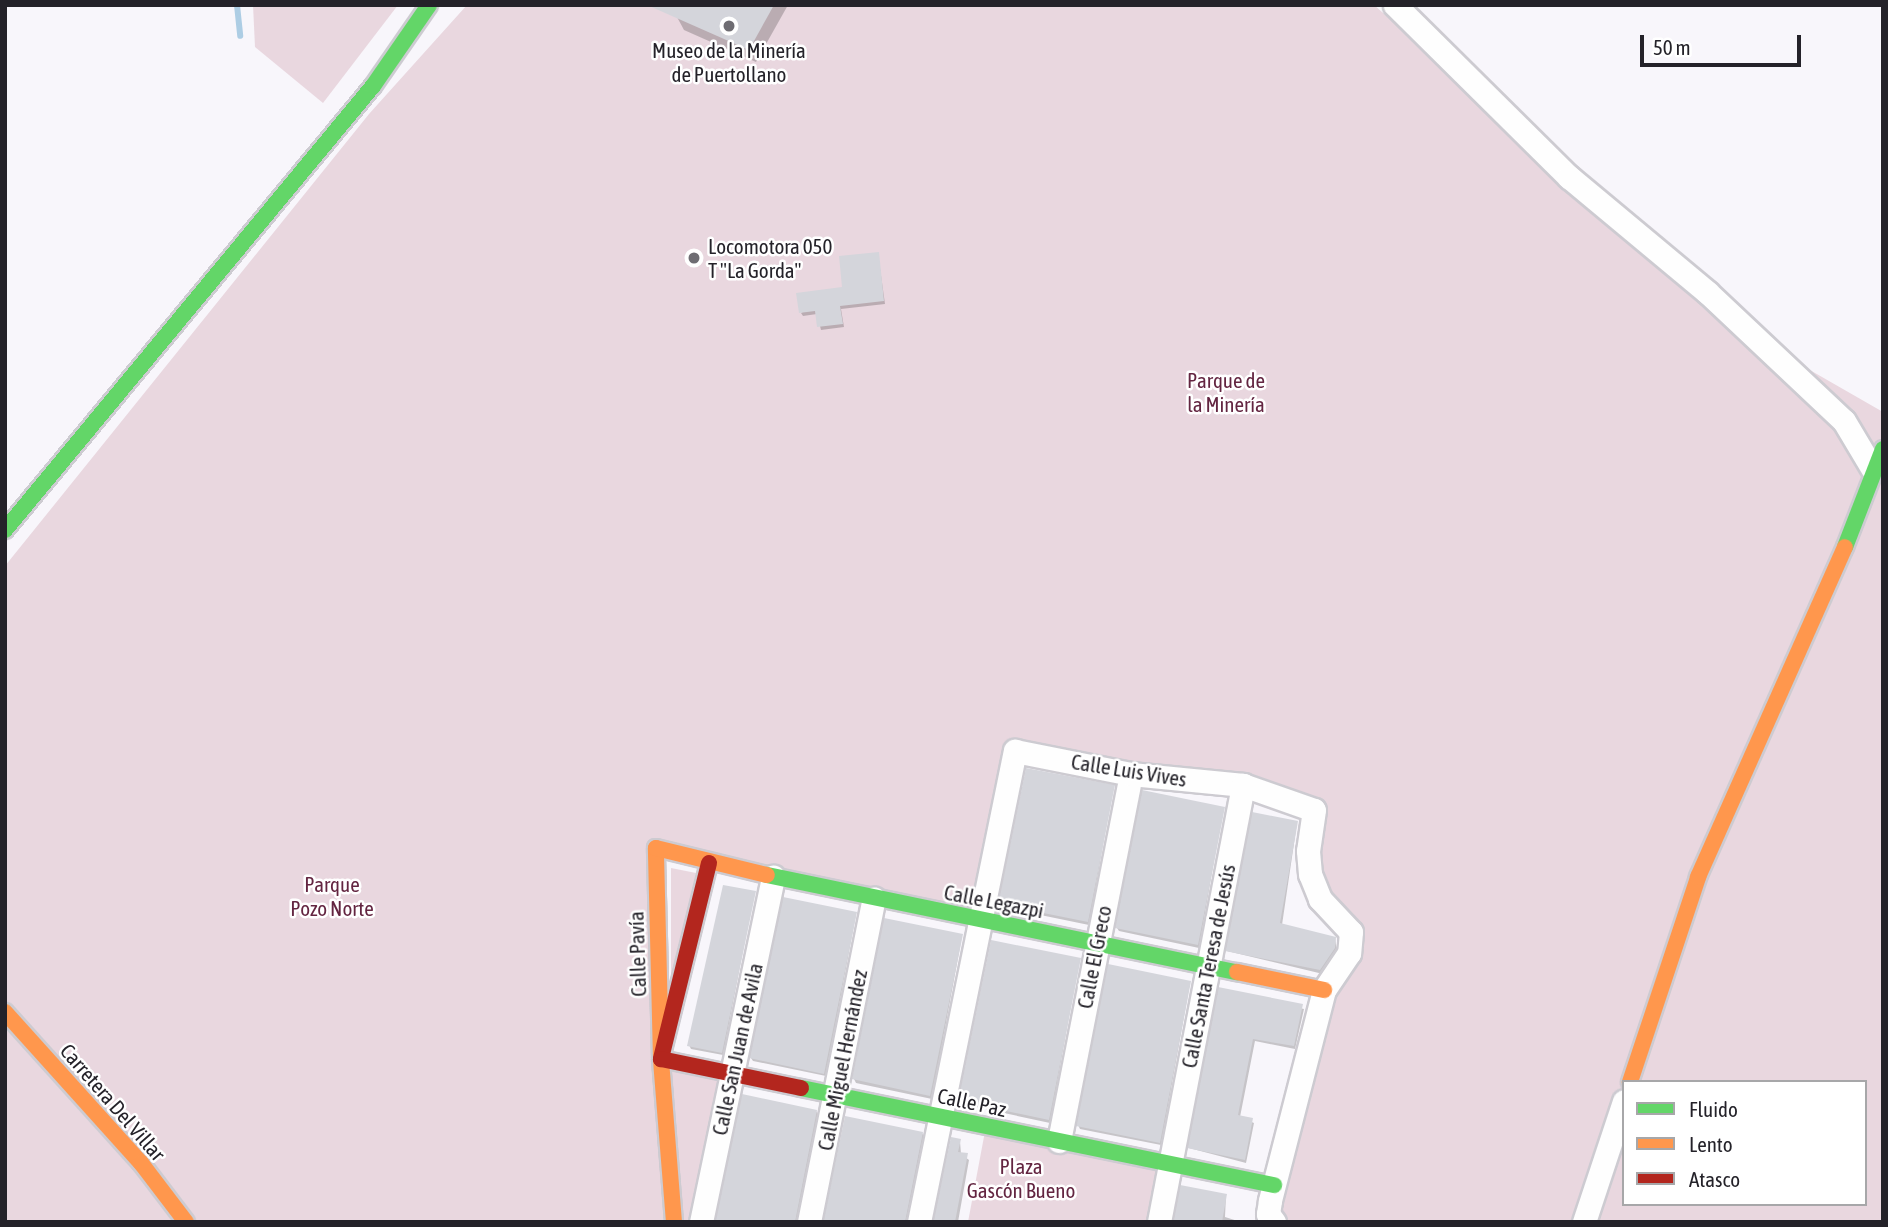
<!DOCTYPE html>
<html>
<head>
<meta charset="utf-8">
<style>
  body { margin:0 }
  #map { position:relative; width:1888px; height:1227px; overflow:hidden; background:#f8f6fb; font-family:"Asap Condensed",sans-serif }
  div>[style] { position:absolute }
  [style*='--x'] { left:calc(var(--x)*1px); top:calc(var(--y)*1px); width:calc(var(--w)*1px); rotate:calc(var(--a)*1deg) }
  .green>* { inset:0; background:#e9d7df }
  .shadow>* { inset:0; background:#0003 }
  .stream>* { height:6px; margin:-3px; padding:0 3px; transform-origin:3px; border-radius:3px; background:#adcde4 }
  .building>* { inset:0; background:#d4d5db }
  .roads { filter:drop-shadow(2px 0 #cdcbd1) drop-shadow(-2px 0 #cdcbd1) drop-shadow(0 2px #cdcbd1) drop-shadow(0 -2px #cdcbd1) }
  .street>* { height:23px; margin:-11.5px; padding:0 11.5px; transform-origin:11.5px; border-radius:11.5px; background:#fefefe }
  .fast>* { height:16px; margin:-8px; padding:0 8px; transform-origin:8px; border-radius:8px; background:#63d668 }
  .slow>* { height:16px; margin:-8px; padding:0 8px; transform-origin:8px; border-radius:8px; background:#ff974d }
  .jam>* { height:16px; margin:-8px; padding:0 8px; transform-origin:8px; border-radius:8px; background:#b3261e }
  .dots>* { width:19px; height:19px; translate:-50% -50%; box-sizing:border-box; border:4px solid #fff; border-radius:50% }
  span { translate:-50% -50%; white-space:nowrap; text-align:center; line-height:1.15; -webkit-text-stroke:5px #fff; paint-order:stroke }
  .poi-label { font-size:21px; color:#242229 }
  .left { translate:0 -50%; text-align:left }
  .park-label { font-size:21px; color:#632541 }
  .street-label { font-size:21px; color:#242229 }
  .frame { position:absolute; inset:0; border:7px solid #242229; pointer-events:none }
  .legend { position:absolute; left:1622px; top:1080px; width:245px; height:126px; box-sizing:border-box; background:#fff; border:2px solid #a7a7a9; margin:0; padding:9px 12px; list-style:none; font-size:21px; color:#242229 }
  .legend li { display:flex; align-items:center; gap:14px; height:35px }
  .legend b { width:35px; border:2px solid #a7a7a9 }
  .scale { position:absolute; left:1640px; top:35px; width:161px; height:32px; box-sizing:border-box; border:4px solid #242229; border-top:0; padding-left:9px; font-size:21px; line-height:24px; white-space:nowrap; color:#242229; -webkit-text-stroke:5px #fff; paint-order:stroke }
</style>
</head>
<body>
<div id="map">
  <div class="green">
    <i style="clip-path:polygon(253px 5px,398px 5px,323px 103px,255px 47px)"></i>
    <i style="clip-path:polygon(evenodd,467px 5px,1374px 5px,1754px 338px,1883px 412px,1883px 1222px,1274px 1222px,1324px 990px,1360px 952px,1320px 899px,1314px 810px,1016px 751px,979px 919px,656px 848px,661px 1059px,731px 1074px,701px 1222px,5px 1222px,5px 566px,369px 114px,467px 5px,1624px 1082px,1865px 1082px,1865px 1204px,1624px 1204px,1624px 1082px)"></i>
    <i style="clip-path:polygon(671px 868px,696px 873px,671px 1009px)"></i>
    <i style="clip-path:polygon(986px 1126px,1170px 1164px,1159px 1222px,968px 1222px)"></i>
  </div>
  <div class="shadow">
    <i style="clip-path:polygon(681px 5px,788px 5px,756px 62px,684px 30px,677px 17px)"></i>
    <i style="clip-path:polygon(878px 254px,885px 304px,841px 309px,844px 327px,821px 330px,817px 314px,803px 316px,801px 313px,844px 288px)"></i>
    <i style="clip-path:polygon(1113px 787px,1089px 925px,1002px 907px,1000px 904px)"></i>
    <i style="clip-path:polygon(1223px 808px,1199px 948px,1119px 931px,1117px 928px)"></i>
    <i style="clip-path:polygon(1297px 823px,1282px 925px,1335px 938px,1337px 953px,1323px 974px,1227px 951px)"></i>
    <i style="clip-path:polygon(754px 893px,723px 1055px,691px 1049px,689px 1045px)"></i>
    <i style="clip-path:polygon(856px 914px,826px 1076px,753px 1061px,751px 1058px)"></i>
    <i style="clip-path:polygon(962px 936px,932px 1099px,856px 1083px,854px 1079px)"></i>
    <i style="clip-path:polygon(1079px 960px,1050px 1123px,962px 1104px,960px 1101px)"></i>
    <i style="clip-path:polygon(1190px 983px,1161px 1145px,1080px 1129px,1078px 1125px)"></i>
    <i style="clip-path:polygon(1220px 989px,1304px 1009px,1295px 1049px,1255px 1041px,1240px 1117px,1254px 1123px,1246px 1163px,1189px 1148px)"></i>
    <i style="clip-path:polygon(816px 1111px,819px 1116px,798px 1222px,716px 1222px)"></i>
    <i style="clip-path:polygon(922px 1133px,925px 1138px,908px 1222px,825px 1222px)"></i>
    <i style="clip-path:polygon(960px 1141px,961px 1154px,969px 1160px,958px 1222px,935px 1222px)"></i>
    <i style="clip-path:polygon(1226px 1196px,1225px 1217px,1241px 1222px,1175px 1222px)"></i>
  </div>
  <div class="stream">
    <i style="--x:237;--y:5;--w:31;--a:84"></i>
  </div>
  <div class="building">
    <i style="clip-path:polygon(647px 5px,774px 5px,749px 50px)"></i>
    <i style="clip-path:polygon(879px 252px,884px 301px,840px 306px,843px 324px,817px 327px,815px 311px,799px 313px,796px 293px,842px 287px,839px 256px)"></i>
    <i style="clip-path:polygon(1026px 768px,1115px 785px,1088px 922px,998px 904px)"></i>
    <i style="clip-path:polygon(1142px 790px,1225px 807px,1198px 945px,1115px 928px)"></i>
    <i style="clip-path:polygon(1252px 812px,1298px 821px,1280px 923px,1336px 937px,1335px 948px,1320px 970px,1225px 951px)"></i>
    <i style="clip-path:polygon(723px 885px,756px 891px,722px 1053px,687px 1046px)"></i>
    <i style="clip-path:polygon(783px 897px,857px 912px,824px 1074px,749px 1058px)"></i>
    <i style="clip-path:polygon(884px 918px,963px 934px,930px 1096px,852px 1079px)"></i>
    <i style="clip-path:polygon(991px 940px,1081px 958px,1049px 1120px,958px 1101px)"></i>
    <i style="clip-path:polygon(1108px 964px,1191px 981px,1160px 1143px,1076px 1126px)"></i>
    <i style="clip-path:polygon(1218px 987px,1303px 1004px,1294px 1046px,1253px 1039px,1238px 1115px,1253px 1118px,1245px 1160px,1187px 1148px)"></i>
    <i style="clip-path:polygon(742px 1094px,817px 1110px,795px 1222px,715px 1222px)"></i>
    <i style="clip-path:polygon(845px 1116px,923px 1132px,905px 1222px,823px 1222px)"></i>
    <i style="clip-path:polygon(951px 1137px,961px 1139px,958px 1152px,968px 1153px,955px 1222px,933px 1222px)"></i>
    <i style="clip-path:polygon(1180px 1185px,1227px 1194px,1222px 1222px,1173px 1222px)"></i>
  </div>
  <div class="roads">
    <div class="street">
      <i style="--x:1395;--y:5;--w:245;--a:44.7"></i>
      <i style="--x:1569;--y:177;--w:180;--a:39.8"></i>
      <i style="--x:1707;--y:292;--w:188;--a:43.3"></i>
      <i style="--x:1844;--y:421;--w:55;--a:59.2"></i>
      <i style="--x:1059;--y:1141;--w:374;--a:-78.9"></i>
      <i style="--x:701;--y:1222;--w:353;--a:-78.2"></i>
      <i style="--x:809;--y:1222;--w:330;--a:-78.7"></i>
      <i style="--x:919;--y:1222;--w:481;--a:-78.5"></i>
      <i style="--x:1015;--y:751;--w:118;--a:11.2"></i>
      <i style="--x:1131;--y:774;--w:113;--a:5.6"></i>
      <i style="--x:1159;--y:1222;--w:445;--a:-79.1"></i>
      <i style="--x:1243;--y:785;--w:75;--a:19.4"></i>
      <i style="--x:1314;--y:810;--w:41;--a:98.3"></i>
      <i style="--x:1308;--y:851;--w:23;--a:85"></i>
      <i style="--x:1310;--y:874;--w:27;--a:68"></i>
      <i style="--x:1320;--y:899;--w:45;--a:46.8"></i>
      <i style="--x:1351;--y:932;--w:21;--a:95"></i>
      <i style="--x:1349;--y:953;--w:45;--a:124"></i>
      <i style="--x:1324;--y:990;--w:218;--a:104.4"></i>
      <i style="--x:1270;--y:1201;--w:13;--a:99"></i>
      <i style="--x:1268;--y:1214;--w:10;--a:53"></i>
      <i style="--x:1584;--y:1222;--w:127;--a:-71.7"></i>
    </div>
    <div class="fast">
      <i style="--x:5;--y:530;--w:577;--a:-50.35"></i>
      <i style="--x:373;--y:86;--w:98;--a:-55.3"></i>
      <i style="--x:1845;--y:547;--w:105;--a:-68.8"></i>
      <i style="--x:767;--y:875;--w:480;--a:11.7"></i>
      <i style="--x:801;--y:1088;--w:483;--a:11.6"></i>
    </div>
    <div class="slow">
      <i style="--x:1237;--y:972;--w:89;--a:11.7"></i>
      <i style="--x:5;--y:1012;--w:203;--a:48"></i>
      <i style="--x:141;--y:1163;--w:74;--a:52.7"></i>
      <i style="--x:1630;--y:1082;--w:216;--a:-71.6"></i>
      <i style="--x:1698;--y:877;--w:361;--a:-66"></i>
      <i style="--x:674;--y:1222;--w:164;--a:-94.6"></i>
      <i style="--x:661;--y:1059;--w:211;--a:-91.4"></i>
      <i style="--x:656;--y:848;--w:114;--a:13.7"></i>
    </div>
    <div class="jam">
      <i style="--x:709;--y:863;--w:202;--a:103.8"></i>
      <i style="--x:661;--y:1059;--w:143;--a:11.7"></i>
    </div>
  </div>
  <div class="dots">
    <i style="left:729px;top:26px;background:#6e6c72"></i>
    <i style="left:694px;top:258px;background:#6e6c72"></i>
  </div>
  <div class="poi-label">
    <span style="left:729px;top:62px">Museo de la Minería<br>de Puertollano</span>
    <span class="left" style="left:708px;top:258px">Locomotora 050<br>T "La Gorda"</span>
  </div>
  <div class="park-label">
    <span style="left:1226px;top:392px">Parque de<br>la Minería</span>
    <span style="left:332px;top:896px">Parque<br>Pozo Norte</span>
    <span style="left:1021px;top:1178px">Plaza<br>Gascón Bueno</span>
  </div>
  <div class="street-label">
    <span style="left:1129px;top:770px;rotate:9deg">Calle Luis Vives</span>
    <span style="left:994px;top:901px;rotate:11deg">Calle Legazpi</span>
    <span style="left:637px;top:954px;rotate:-92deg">Calle Pavía</span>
    <span style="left:1094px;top:957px;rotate:-79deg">Calle El Greco</span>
    <span style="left:1208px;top:966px;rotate:-79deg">Calle Santa Teresa de Jesús</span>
    <span style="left:737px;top:1049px;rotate:-78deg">Calle San Juan de Avila</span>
    <span style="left:842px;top:1060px;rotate:-79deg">Calle Miguel Hernández</span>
    <span style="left:113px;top:1102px;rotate:49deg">Carretera Del Villar</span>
    <span style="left:972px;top:1102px;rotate:12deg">Calle Paz</span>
  </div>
  <div class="frame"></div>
  <ul class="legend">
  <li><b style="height:9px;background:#63d668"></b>Fluido</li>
  <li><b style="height:9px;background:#ff974d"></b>Lento</li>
  <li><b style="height:9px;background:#b3261e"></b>Atasco</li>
  </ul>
  <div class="scale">50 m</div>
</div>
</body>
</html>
